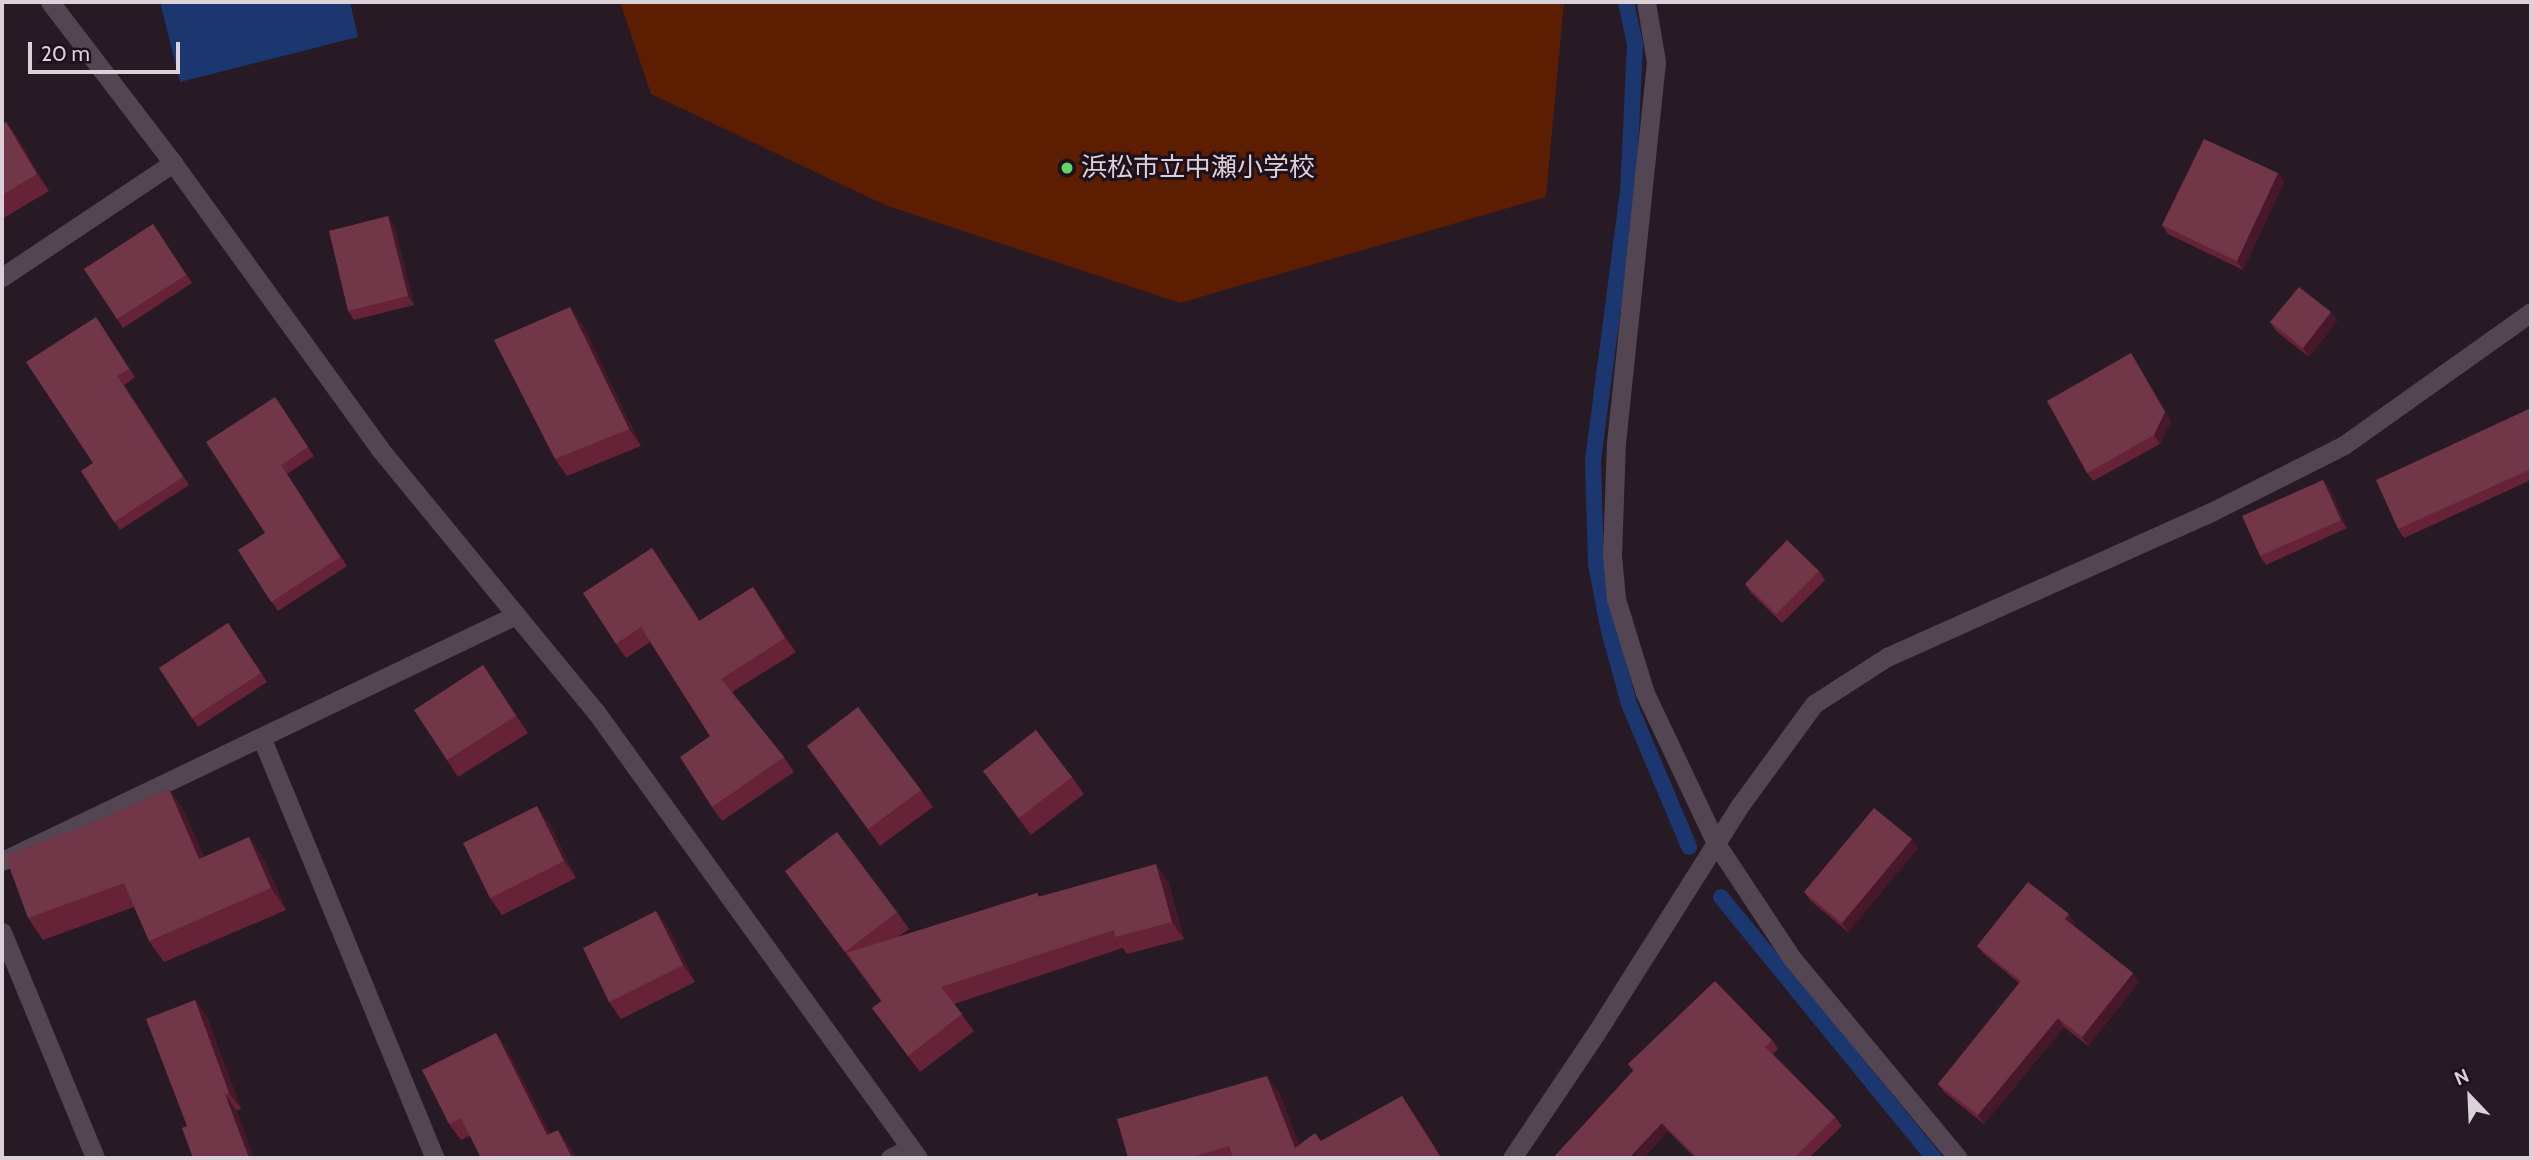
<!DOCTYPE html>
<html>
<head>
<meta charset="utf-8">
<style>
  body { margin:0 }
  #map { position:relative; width:2533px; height:1160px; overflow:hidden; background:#271a25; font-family:Cabin,"Noto Sans JP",sans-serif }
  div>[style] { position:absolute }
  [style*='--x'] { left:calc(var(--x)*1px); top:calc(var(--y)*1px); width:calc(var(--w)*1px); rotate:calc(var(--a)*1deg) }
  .green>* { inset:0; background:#5c1d01 }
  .water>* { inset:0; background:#1c376f }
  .stream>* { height:16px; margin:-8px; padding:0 8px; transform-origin:8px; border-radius:8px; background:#1c376f }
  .minor>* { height:19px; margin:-9.5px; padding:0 9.5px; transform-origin:9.5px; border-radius:9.5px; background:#544552 }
  .tertiary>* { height:19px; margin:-9.5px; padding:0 9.5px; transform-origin:9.5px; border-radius:9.5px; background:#544552 }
  .wall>* { inset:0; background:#662338 }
  .shaded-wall>* { inset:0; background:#471829 }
  .building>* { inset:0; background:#723649 }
  .dots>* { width:19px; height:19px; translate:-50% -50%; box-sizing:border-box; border:4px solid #1e111c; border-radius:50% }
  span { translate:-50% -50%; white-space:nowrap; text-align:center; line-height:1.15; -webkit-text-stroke:6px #1e111c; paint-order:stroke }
  .poi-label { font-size:26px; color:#dbd1d9 }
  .left { translate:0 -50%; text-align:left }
  .frame { position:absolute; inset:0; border:4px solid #dbd1d9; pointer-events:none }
  .north { position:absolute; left:2435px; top:1062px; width:70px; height:70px; -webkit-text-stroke:5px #1e111c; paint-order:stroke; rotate:337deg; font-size:19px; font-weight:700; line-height:28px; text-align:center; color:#dbd1d9 }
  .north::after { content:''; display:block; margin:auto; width:24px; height:32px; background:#dbd1d9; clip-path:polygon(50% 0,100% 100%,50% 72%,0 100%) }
  .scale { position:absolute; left:28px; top:42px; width:152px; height:32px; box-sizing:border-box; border:4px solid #dbd1d9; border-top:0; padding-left:9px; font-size:21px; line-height:24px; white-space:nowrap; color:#dbd1d9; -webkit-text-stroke:5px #1e111c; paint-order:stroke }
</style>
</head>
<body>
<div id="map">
  <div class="green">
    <i style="clip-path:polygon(620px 2px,1564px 2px,1546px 197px,1180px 303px,885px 205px,651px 94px)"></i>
  </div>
  <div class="water">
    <i style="clip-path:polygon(160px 2px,350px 2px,358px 37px,180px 82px)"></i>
  </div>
  <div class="stream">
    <i style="--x:1626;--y:2;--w:43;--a:77.9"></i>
    <i style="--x:1635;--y:44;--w:147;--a:92.7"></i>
    <i style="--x:1628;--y:191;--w:272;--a:97.4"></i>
    <i style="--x:1593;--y:461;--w:103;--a:88.3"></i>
    <i style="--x:1596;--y:564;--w:64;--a:79.2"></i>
    <i style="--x:1608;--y:627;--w:80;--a:74.7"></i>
    <i style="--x:1629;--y:704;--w:155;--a:67.2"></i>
    <i style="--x:1721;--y:897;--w:337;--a:50.8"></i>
  </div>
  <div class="minor">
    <i style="--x:1646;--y:2;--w:61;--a:80.5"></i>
    <i style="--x:1656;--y:62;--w:381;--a:96"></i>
    <i style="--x:1616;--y:441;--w:114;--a:92"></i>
    <i style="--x:1612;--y:555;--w:44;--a:84.8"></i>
    <i style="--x:1616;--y:599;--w:98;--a:72.9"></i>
    <i style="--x:1645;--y:693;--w:168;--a:64.7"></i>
    <i style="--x:1717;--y:845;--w:134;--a:56.5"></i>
    <i style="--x:1791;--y:957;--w:261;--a:50.3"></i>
    <i style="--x:2;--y:277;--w:206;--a:-33.7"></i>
    <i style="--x:262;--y:739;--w:453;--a:67.6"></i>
    <i style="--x:2;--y:861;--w:570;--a:-25.58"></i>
    <i style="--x:2;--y:932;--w:244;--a:67.6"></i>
    <i style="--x:890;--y:1158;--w:22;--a:-27"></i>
    <i style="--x:1512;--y:1158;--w:151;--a:-56.1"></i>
    <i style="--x:1596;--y:1033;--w:271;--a:-57.7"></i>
    <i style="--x:1741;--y:804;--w:124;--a:-53.9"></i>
    <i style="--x:1814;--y:704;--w:87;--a:-32.8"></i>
    <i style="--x:1887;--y:657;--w:355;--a:-24.1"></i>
    <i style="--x:2211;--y:512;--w:149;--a:-26.7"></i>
    <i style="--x:2344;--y:445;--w:229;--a:-35.4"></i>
  </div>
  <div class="tertiary">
    <i style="--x:50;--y:2;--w:203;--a:52.6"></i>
    <i style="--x:173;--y:163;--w:352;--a:54.1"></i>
    <i style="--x:379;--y:448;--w:342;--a:50.6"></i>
    <i style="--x:596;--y:712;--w:550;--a:54.17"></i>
  </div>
  <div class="wall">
    <i style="clip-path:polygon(6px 122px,18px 139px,49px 191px,2px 219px,2px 125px)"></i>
    <i style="clip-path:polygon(2278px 173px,2284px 182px,2243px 270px,2168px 234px,2162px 225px)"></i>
    <i style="clip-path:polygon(153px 224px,192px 283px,123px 328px,84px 269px)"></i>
    <i style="clip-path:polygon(394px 225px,414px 305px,354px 320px,348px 311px)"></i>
    <i style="clip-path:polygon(2331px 312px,2337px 321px,2309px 357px,2276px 331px,2270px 322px)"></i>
    <i style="clip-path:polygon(96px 317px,135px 377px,124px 385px,189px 485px,120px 530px,81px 471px,93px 463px)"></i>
    <i style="clip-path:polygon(582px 324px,641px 446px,567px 476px,555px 459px)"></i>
    <i style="clip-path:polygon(2131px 353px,2171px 421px,2160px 444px,2093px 481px,2087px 473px)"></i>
    <i style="clip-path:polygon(275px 397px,314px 456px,287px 474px,347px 566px,278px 611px,238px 550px,265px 533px)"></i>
    <i style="clip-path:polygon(2531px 408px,2531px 480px,2404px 538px,2398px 529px)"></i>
    <i style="clip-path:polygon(2330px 489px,2347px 528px,2266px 565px,2260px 556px)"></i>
    <i style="clip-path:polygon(652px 548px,700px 621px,753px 587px,796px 652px,732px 692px,784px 757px,794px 772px,722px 821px,712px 807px,710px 736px,650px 642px,626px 658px,616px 644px)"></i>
    <i style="clip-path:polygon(1819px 571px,1825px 580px,1782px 623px,1751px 593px,1745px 584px)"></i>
    <i style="clip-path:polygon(228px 623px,267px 682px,198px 727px,159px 668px)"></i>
    <i style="clip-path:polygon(483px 665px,528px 733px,458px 777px,447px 760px)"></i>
    <i style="clip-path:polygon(807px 746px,921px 790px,933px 807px,880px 846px)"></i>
    <i style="clip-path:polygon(983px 771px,1072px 777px,1084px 794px,1031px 835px)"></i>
    <i style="clip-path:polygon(169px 789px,184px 811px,204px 857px,264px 859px,286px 910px,164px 962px,149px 941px,134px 907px,43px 940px,28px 918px,86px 826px)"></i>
    <i style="clip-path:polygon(549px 823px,576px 878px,502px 915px,490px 898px)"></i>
    <i style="clip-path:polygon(1918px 848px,1848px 932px,1811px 901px,1804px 892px)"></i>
    <i style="clip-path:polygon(785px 871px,897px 912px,909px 929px,898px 937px,1037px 893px,1039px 896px,1168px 881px,1184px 939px,1127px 954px,1123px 948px,954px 1004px,974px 1031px,920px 1072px,872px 1008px,881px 1001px)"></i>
    <i style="clip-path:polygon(656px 911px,668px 928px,695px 982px,621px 1019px,609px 1002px)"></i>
    <i style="clip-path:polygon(2075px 923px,2073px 925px,2133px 973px,2139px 982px,2088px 1046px,2064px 1027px,1984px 1124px,1944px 1092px,1938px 1084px,2019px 983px,1984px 954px,1977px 946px)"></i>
    <i style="clip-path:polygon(195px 1000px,207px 1017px,241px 1109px,187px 1126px)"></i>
    <i style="clip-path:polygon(496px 1033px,507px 1050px,550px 1134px,570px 1147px,576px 1158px,481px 1158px,470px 1136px,461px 1140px,449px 1124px)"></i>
    <i style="clip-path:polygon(1772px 1040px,1778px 1049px,1773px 1054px,1835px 1117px,1842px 1126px,1809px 1158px,1695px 1158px,1668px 1131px,1643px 1158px,1553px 1158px,1633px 1071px,1628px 1064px)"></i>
    <i style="clip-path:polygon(1279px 1092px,1299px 1145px,1321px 1141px,1402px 1096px,1442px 1158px,1128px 1158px)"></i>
  </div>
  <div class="shaded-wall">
    <i style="clip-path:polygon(6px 122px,18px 139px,49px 191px,37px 174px)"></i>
    <i style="clip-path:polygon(2278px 173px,2284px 182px,2243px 270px,2237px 261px)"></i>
    <i style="clip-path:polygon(388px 216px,394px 225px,414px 305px,408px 296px)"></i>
    <i style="clip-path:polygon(570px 307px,582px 324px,641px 446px,629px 429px)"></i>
    <i style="clip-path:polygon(2331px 312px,2337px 321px,2309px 357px,2303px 348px)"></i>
    <i style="clip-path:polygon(2131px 353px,2171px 421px,2160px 444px,2154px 435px)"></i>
    <i style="clip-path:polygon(2323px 480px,2330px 489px,2347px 528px,2341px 520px)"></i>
    <i style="clip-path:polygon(753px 587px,763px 601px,796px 652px,785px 638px)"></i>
    <i style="clip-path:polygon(483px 665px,494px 681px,528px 733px,516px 716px)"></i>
    <i style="clip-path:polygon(169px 789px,184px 811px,215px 881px,199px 859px)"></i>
    <i style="clip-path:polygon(537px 806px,549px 823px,576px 878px,564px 861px)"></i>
    <i style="clip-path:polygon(249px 837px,264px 859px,286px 910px,271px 888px)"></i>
    <i style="clip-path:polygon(1912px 839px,1918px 848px,1848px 932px,1842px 923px)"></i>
    <i style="clip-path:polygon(1156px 864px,1168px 881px,1184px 939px,1172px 922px)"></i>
    <i style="clip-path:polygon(656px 911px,668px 928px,695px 982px,683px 965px)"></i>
    <i style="clip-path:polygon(2069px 914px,2075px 923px,2071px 927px,2065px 919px)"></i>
    <i style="clip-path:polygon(2133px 973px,2139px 982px,2088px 1046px,2082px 1037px)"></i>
    <i style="clip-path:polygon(195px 1000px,207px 1017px,241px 1109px,229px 1093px)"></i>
    <i style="clip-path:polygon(2058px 1018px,2064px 1027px,1984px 1124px,1978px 1115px)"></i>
    <i style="clip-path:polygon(496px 1033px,507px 1050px,559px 1152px,547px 1135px)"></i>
    <i style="clip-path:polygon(1267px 1076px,1279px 1092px,1304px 1158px,1295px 1148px)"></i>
    <i style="clip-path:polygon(225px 1094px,237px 1111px,254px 1158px,249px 1158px)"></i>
    <i style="clip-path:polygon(1402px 1096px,1414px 1113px,1442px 1158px,1441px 1158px)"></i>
    <i style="clip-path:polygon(1662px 1123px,1668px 1131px,1643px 1158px,1629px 1158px)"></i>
    <i style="clip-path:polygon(558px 1130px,570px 1147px,576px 1158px,572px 1158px)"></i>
  </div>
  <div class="building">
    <i style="clip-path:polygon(6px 122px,37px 174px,2px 195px,2px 125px)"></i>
    <i style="clip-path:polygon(2204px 139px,2278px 173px,2237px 261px,2162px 225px)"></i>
    <i style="clip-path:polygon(388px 216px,408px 296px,348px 311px,329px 231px)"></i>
    <i style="clip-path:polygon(153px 224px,186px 275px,117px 319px,84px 269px)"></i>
    <i style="clip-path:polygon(2299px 287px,2331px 312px,2303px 348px,2270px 322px)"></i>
    <i style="clip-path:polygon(570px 307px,629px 429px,555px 459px,494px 340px)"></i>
    <i style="clip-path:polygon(96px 317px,129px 369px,117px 376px,183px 477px,114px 522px,81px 471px,93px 463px,26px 362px)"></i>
    <i style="clip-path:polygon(2131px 353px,2165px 412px,2154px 435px,2087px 473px,2047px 401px)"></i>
    <i style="clip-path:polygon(275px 397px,308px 447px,281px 465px,340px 557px,271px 602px,238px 550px,265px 533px,206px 442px)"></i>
    <i style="clip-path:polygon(2531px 408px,2531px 469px,2398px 529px,2376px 480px)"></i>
    <i style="clip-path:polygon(2323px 480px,2341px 520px,2260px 556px,2242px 516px)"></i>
    <i style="clip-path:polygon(1787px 540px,1819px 571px,1776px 614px,1745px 584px)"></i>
    <i style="clip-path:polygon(652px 548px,699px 621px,753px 587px,785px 638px,721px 679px,784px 757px,712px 807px,680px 757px,710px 736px,641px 627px,616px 644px,583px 593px)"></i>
    <i style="clip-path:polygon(228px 623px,261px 673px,192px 718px,159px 668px)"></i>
    <i style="clip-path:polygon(483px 665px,516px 716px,447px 760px,414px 710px)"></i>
    <i style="clip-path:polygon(858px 707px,921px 790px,868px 829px,807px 746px)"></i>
    <i style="clip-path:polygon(1036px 730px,1072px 777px,1019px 818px,983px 771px)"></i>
    <i style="clip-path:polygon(169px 789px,199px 859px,249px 837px,271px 888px,149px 941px,124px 883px,28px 918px,5px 855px,86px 826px)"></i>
    <i style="clip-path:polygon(537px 806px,564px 861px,490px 898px,463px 843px)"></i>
    <i style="clip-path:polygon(1874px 808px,1912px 839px,1842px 923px,1804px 892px)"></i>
    <i style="clip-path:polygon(837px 832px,897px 912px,845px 952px,785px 871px)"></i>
    <i style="clip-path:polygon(1156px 864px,1172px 922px,1115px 937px,1114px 930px,941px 987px,962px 1014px,908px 1056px,872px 1008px,882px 1001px,847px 953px,1037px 893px,1038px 897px)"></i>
    <i style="clip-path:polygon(2028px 882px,2069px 914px,2065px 919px,2133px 973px,2082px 1037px,2058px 1018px,1978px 1115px,1938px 1084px,2021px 981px,1977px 946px)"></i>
    <i style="clip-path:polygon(656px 911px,683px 965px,609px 1002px,583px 948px)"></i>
    <i style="clip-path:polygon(1715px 981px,1772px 1040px,1765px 1047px,1835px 1117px,1794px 1158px,1698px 1158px,1662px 1123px,1629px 1158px,1553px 1158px,1634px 1070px,1628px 1064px)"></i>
    <i style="clip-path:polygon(195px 1000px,229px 1093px,225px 1094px,249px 1158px,193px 1158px,182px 1128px,187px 1126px,146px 1019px)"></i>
    <i style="clip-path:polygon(496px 1033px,547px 1135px,558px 1130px,572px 1158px,481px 1158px,461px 1118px,449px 1124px,422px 1070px)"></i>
    <i style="clip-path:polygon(1267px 1076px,1295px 1148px,1315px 1133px,1321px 1141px,1402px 1096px,1441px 1158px,1233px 1158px,1229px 1146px,1189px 1158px,1128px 1158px,1117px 1119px)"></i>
  </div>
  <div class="dots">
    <i style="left:1067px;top:168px;background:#63d468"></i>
  </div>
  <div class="poi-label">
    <span class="left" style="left:1081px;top:168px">浜松市立中瀬小学校</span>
  </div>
  <div class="frame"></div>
  <div class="north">N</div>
  <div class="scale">20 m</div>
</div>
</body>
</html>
